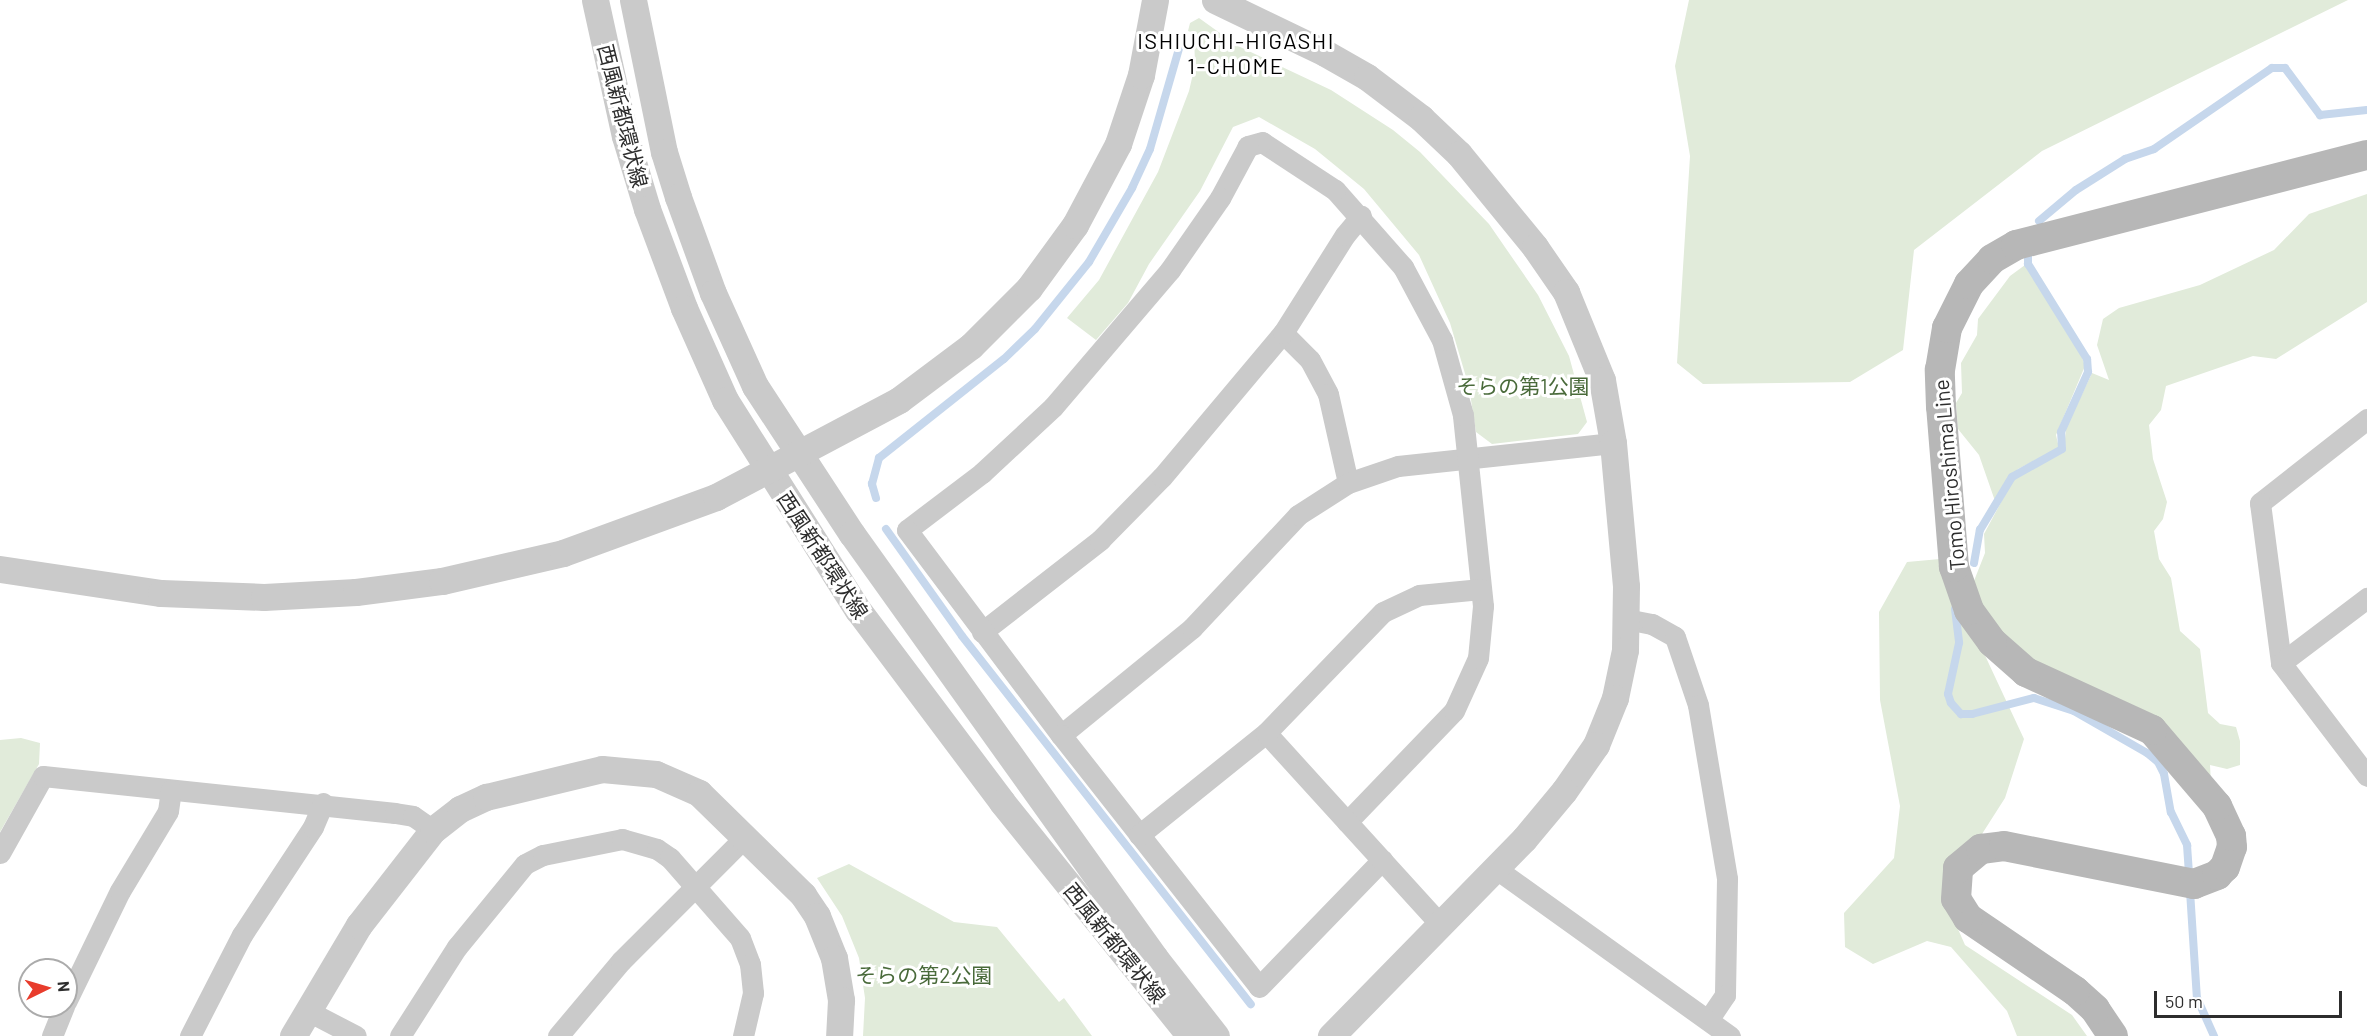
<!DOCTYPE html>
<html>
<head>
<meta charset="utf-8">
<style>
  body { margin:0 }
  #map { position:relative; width:2367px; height:1036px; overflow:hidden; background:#fff; font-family:Barlow,"Noto Sans JP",sans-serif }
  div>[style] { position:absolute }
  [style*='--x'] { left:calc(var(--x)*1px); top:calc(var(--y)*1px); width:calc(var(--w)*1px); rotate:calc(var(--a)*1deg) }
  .green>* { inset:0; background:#e1ebda }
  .stream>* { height:8px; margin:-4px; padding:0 4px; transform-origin:4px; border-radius:4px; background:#c6d7ec }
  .minor>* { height:21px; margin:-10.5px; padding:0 10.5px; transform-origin:10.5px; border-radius:10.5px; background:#cacaca }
  .tertiary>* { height:27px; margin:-13.5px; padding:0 13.5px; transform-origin:13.5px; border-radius:13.5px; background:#cacaca }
  .secondary>* { height:30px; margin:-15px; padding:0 15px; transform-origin:15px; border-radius:15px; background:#b7b7b7 }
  span { translate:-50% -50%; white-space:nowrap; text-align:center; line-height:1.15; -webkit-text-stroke:6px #fff; paint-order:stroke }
  .street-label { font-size:21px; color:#2d2d2d }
  .park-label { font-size:21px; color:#496a3a }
  .neighbourhood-label { font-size:22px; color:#000; letter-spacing:1.5px }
  .north { position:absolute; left:18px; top:958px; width:60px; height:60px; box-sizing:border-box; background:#fff; border:2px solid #ababab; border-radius:50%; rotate:85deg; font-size:16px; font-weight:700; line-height:24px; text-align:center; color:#2d2d2d }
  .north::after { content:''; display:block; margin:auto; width:21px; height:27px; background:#e83c2c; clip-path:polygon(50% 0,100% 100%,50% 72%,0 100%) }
  .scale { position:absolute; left:2154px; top:991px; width:188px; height:27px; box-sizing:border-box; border:3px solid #2d2d2d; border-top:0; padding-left:8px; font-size:18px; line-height:21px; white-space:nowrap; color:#2d2d2d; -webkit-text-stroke:4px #fff; paint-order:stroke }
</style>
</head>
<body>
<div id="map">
  <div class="green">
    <i style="clip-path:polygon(1689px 0,2348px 0,2042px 151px,1914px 250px,1903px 350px,1850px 382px,1703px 384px,1677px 363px,1690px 156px,1675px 66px)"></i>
    <i style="clip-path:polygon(1199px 18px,1238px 46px,1331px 90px,1393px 130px,1420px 152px,1489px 224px,1538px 295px,1569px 356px,1587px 422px,1578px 434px,1492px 444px,1476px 432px,1469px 387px,1450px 323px,1419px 255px,1364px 189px,1315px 149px,1259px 117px,1233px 127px,1200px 191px,1149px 264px,1128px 303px,1096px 340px,1067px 318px,1099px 280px,1158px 172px,1189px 91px,1195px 65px,1194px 33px,1188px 31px,1190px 23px)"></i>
    <i style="clip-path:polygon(2367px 194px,2367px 302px,2276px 359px,2253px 356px,2166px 386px,2161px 410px,2149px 425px,2153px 459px,2167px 502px,2163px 519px,2154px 531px,2159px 559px,2171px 578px,2180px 631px,2200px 649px,2208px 713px,2220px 724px,2236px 727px,2240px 741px,2240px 765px,2227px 769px,2210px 765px,2211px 783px,2042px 668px,1993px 626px,1970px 591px,1985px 553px,1984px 534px,2013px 480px,2064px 450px,2066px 428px,2092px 373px,2109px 380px,2097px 345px,2103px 319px,2119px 308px,2200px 285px,2274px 250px,2309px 214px)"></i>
    <i style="clip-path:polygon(2025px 265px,2080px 351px,2085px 366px,2056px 435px,2059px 448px,2018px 469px,1995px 501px,1979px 455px,1958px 429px,1956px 403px,1962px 393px,1961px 363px,1977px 335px,1978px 319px,2010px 276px)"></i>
    <i style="clip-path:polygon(1940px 559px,2024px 739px,2005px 798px,1943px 895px,1965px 945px,2072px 1015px,2087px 1036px,2017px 1036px,2007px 1011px,1951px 947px,1927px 941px,1873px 964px,1845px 947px,1844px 913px,1894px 858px,1900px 806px,1880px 700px,1879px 612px,1907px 562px)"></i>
    <i style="clip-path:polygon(21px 738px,40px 743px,39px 764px,0 832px,0 740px)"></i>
    <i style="clip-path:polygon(849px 864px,954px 922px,997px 927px,1059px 1002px,1064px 998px,1092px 1036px,863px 1036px,865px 998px,859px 958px,842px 916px,817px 878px)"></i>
  </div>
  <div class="stream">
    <i style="--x:2039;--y:221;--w:48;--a:-40"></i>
    <i style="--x:2076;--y:190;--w:58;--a:-32.3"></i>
    <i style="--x:2125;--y:159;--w:31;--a:-19"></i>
    <i style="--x:2154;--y:149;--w:143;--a:-34.5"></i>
    <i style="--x:2272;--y:68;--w:13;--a:0"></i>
    <i style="--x:2285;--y:68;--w:59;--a:53.3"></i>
    <i style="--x:2320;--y:115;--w:47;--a:-6.1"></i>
    <i style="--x:876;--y:498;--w:15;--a:-106"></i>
    <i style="--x:872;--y:484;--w:27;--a:-75"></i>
    <i style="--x:879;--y:458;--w:159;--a:-38.4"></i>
    <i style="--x:1004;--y:359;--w:43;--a:-44.1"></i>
    <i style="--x:1035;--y:329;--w:86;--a:-51.1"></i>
    <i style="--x:1089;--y:262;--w:86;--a:-59.8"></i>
    <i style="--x:1132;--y:188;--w:43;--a:-65.2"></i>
    <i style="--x:1150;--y:149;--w:116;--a:-73.9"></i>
    <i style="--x:886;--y:529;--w:131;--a:54.6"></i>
    <i style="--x:962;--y:636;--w:468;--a:51.9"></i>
    <i style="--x:1974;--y:563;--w:34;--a:-80"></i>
    <i style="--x:1980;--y:530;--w:62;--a:-58.9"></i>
    <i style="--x:2012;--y:477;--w:57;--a:-29.2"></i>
    <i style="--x:2062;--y:449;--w:17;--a:-93"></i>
    <i style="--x:2061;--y:432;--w:66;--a:-65.8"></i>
    <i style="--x:2088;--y:372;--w:13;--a:-94"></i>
    <i style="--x:2087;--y:359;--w:112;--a:-121.8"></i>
    <i style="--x:2028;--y:264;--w:8;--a:-90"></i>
    <i style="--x:1955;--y:609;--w:34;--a:83"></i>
    <i style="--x:1959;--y:643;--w:52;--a:102.2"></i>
    <i style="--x:1948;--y:694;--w:9;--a:72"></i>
    <i style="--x:1951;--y:703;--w:15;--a:48"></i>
    <i style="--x:1961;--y:714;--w:11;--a:0"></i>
    <i style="--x:1972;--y:714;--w:64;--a:-14.5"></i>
    <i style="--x:2034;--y:698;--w:42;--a:18"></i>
    <i style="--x:2074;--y:711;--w:84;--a:29.9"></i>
    <i style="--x:2147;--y:753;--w:14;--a:39"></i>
    <i style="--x:2158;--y:762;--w:13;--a:63"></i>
    <i style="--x:2164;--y:774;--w:39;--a:80"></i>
    <i style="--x:2171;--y:812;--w:37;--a:64"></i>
    <i style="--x:2187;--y:845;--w:31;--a:86"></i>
    <i style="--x:2190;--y:891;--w:107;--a:86.3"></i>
    <i style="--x:2197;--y:998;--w:42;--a:65.9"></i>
  </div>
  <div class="minor">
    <i style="--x:1283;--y:333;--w:38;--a:45"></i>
    <i style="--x:1310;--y:360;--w:38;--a:62"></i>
    <i style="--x:1328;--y:394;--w:91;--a:77.3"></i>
    <i style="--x:2367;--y:419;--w:136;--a:141.9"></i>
    <i style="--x:2260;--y:503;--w:161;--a:82.5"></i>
    <i style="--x:2281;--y:663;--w:142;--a:52.7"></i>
    <i style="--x:1626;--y:619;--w:26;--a:11"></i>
    <i style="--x:1652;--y:624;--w:26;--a:29"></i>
    <i style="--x:1675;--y:637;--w:72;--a:71.3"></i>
    <i style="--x:1698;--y:705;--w:176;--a:80.5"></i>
    <i style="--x:1727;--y:879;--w:116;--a:91"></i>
    <i style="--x:1725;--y:995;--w:30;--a:124"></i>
    <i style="--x:982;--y:632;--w:150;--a:-37.9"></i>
    <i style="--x:1100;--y:540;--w:88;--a:-45.5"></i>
    <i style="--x:1162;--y:477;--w:188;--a:-50"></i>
    <i style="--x:1283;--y:333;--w:116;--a:-57.7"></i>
    <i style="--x:1345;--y:235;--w:25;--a:-50"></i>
    <i style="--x:2281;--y:663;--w:108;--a:-37.1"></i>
    <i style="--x:1061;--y:735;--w:169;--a:-39.2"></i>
    <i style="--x:1192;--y:628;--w:155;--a:-46.8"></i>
    <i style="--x:1298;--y:515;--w:59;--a:-32.6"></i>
    <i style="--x:1348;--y:483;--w:53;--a:-18.8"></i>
    <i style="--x:1398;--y:466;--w:216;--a:-6.1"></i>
    <i style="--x:1347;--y:822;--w:154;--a:-46.1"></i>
    <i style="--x:1454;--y:711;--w:58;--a:-65.6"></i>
    <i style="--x:1478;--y:658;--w:52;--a:-84.5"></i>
    <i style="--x:1483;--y:606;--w:192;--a:-96"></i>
    <i style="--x:1463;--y:415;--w:78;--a:-105.6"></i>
    <i style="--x:1442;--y:340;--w:83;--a:-118.1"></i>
    <i style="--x:1403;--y:267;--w:103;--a:-131.4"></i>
    <i style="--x:1335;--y:190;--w:87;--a:-146.7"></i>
    <i style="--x:1262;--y:142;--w:15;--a:164"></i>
    <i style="--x:1248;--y:146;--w:59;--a:118.3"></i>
    <i style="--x:1220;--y:198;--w:88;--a:124.8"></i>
    <i style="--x:1170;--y:270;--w:180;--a:130.5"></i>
    <i style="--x:1053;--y:407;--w:97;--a:137.1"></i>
    <i style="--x:982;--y:473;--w:94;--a:142.8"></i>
    <i style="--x:907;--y:530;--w:256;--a:53.1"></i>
    <i style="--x:1061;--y:735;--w:320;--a:51.8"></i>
    <i style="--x:1259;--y:987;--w:177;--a:-45.9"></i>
    <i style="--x:1139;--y:835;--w:163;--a:-38.8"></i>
    <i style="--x:0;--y:853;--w:88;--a:-60.8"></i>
    <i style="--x:43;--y:776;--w:354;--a:6"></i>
    <i style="--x:395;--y:813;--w:18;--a:9"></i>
    <i style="--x:413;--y:816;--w:24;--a:35"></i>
    <i style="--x:1495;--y:868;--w:289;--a:35.6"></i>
    <i style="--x:1440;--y:924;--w:258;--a:-132.3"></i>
    <i style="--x:1266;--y:733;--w:168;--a:-46"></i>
    <i style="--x:1383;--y:612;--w:40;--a:-25"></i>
    <i style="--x:1419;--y:595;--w:62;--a:-5.5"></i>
    <i style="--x:66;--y:1002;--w:123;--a:-64.1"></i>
    <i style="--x:120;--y:891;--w:93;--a:-59"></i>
    <i style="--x:168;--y:811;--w:21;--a:-82"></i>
    <i style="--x:306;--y:1010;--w:56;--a:27.5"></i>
    <i style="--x:52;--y:1036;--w:32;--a:-68"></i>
    <i style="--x:190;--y:1036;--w:114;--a:-62.8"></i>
    <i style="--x:242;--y:935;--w:129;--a:-56.7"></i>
    <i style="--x:313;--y:827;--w:26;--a:-67"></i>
    <i style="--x:400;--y:1036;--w:106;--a:-57.4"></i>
    <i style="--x:457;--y:947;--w:107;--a:-50.7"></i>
    <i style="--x:525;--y:864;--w:20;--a:-27"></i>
    <i style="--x:543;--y:855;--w:81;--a:-11.4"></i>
    <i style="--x:622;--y:839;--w:36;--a:16"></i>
    <i style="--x:657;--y:849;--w:16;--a:35"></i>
    <i style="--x:670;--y:858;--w:106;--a:48.8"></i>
    <i style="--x:740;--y:938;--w:28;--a:69"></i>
    <i style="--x:750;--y:964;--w:29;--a:84"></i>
    <i style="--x:753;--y:993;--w:44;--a:103.1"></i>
    <i style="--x:558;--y:1036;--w:98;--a:-50"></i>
    <i style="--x:621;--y:961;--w:177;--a:-45"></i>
  </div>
  <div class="tertiary">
    <i style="--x:595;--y:0;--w:139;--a:77.6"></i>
    <i style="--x:625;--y:136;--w:76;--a:73.2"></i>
    <i style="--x:647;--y:209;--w:106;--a:69.5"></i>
    <i style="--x:684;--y:308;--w:101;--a:66"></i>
    <i style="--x:725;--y:400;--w:249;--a:57.7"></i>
    <i style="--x:858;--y:610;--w:240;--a:53.1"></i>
    <i style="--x:1002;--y:802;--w:300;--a:51.2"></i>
    <i style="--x:633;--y:0;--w:155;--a:78.5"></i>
    <i style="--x:664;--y:152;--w:47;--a:72.7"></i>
    <i style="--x:678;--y:197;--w:102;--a:70"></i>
    <i style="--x:713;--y:293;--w:102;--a:65.7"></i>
    <i style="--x:755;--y:386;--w:177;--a:56.8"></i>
    <i style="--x:852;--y:534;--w:521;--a:54.45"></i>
    <i style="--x:1155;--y:958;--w:99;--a:52"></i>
    <i style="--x:1215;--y:0;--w:122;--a:25.7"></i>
    <i style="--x:1325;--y:53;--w:48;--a:29.7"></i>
    <i style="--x:1367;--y:77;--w:68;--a:37.2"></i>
    <i style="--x:1421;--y:118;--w:52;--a:43.5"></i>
    <i style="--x:1459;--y:154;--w:120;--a:50.7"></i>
    <i style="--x:1535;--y:247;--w:55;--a:55.4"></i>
    <i style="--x:1566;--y:292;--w:95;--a:67.8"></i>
    <i style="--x:1602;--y:380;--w:64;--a:80.1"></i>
    <i style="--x:1613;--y:443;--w:144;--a:84.8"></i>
    <i style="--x:1626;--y:586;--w:64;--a:90.9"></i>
    <i style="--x:1625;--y:650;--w:49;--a:101.8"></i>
    <i style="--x:1615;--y:698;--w:51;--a:112"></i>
    <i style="--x:1596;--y:745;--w:56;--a:124.8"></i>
    <i style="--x:1564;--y:791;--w:62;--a:129.8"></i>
    <i style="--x:1524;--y:839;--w:276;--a:134.4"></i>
    <i style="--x:0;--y:569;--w:163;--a:8.5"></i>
    <i style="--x:161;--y:593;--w:103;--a:2.2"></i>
    <i style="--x:264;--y:597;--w:92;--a:-3.1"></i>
    <i style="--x:356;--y:592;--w:87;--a:-7.3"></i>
    <i style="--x:442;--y:581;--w:124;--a:-13"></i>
    <i style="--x:563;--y:553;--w:163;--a:-20.1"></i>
    <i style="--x:716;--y:497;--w:207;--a:-27.9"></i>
    <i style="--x:899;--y:400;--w:90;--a:-36.9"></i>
    <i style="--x:971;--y:346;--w:82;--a:-45"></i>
    <i style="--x:1029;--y:288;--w:78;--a:-53.9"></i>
    <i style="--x:1075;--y:225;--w:92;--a:-62"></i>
    <i style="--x:1118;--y:144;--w:73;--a:-71.6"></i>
    <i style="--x:1141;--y:75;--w:76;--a:-79.4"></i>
    <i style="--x:293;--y:1036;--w:129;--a:-59.3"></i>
    <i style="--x:359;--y:925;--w:120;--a:-52.1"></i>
    <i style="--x:433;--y:830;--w:34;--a:-38"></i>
    <i style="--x:460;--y:809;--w:29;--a:-25"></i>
    <i style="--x:486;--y:797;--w:119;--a:-13.6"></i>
    <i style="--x:602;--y:769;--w:54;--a:5.3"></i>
    <i style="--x:656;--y:774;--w:47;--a:23.8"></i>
    <i style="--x:699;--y:793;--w:146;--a:44.4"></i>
    <i style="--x:803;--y:895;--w:25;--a:56"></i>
    <i style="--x:817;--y:916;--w:45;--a:68"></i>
    <i style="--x:834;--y:958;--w:43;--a:80.5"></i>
    <i style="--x:841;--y:1000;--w:36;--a:93"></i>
  </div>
  <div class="secondary">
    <i style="--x:2113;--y:1036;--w:32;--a:-124"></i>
    <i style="--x:2095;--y:1009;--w:27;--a:-138"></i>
    <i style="--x:2075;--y:991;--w:130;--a:-145.7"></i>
    <i style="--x:1968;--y:918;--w:22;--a:-122"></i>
    <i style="--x:1956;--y:899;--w:31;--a:-86"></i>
    <i style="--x:1958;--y:868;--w:30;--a:-40"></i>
    <i style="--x:1981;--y:849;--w:23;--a:-7"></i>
    <i style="--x:2004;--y:846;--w:194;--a:11.3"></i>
    <i style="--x:2194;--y:884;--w:25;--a:-21"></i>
    <i style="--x:2217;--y:875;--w:11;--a:-45"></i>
    <i style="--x:2225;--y:867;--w:21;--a:-71"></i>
    <i style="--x:2232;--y:847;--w:11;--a:-95"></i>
    <i style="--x:2231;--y:836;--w:33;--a:-115"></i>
    <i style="--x:2217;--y:806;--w:100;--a:-130.5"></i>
    <i style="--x:2152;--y:730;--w:139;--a:-155.3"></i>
    <i style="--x:2026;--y:672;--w:45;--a:-138.6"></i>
    <i style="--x:1992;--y:642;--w:39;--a:-126"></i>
    <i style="--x:1969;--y:610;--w:46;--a:-109.2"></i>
    <i style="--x:1954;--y:567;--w:161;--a:-94.6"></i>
    <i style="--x:1941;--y:407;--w:37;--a:-92"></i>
    <i style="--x:1940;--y:370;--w:43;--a:-80.5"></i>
    <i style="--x:1947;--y:328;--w:49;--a:-63.4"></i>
    <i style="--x:1969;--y:284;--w:34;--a:-47"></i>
    <i style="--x:1992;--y:259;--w:28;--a:-30"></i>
    <i style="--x:2016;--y:245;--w:362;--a:-14.4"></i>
  </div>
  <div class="street-label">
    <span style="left:623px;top:116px;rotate:76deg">西風新都環状線</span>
    <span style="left:1949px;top:475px;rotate:-95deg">Tomo Hiroshima Line</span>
    <span style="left:823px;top:555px;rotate:57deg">西風新都環状線</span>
    <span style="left:1115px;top:943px;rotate:51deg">西風新都環状線</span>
  </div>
  <div class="park-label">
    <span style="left:1523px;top:386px">そらの第1公園</span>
    <span style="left:924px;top:975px">そらの第2公園</span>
  </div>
  <div class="neighbourhood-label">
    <span style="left:1236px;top:53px">ISHIUCHI-HIGASHI<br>1-CHOME</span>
  </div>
  <div class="north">N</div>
  <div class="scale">50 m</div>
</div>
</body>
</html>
